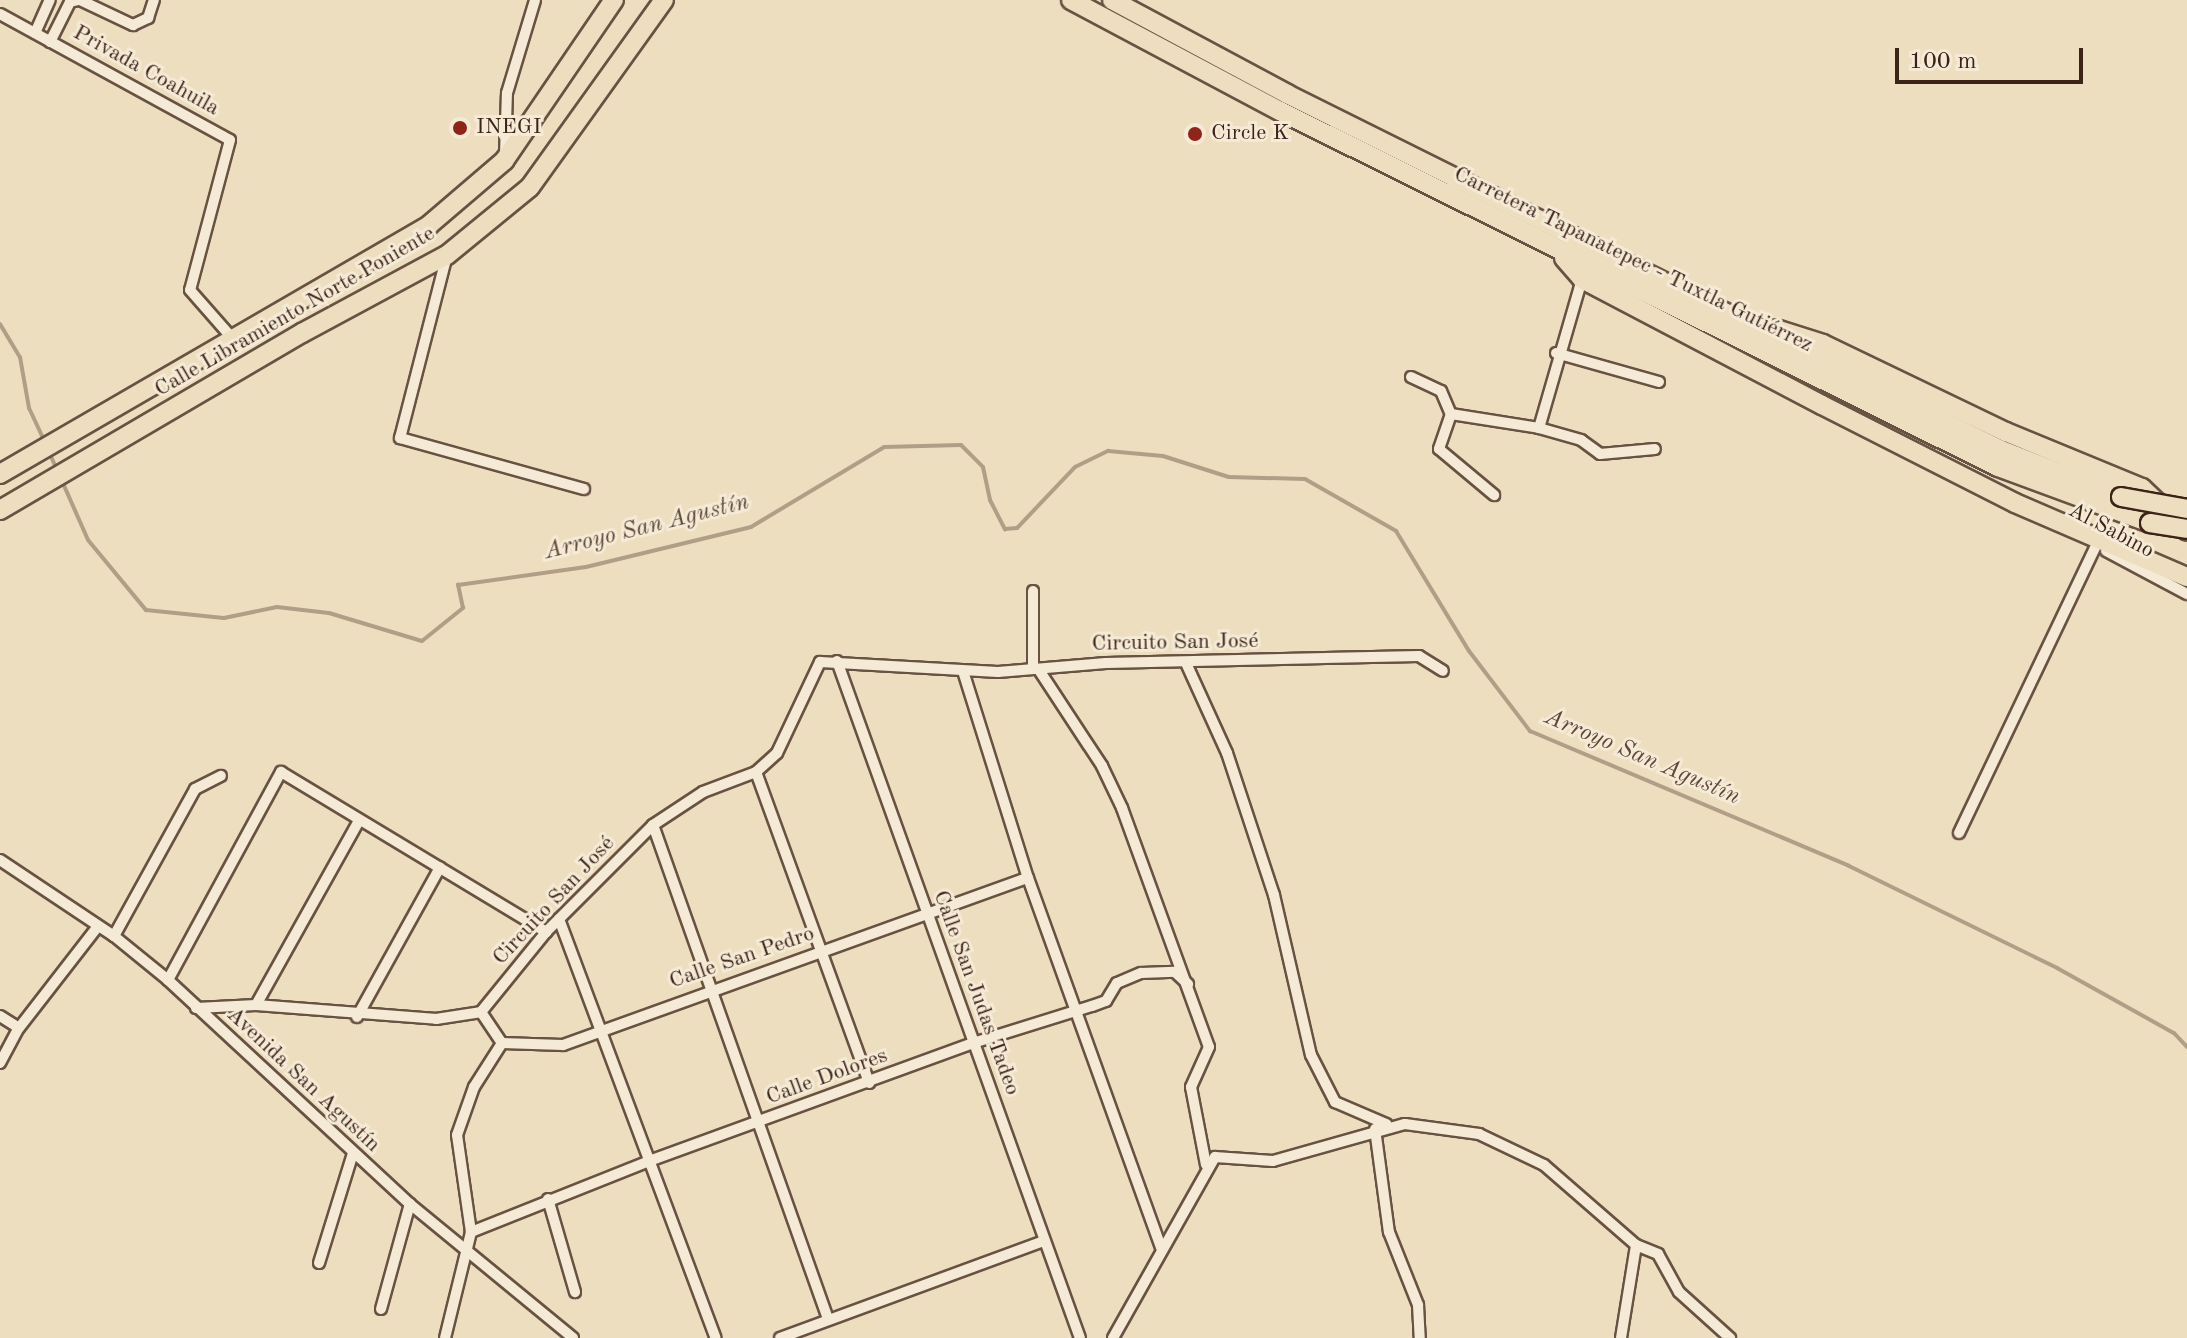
<!DOCTYPE html>
<html>
<head>
<meta charset="utf-8">
<style>
  body { margin:0 }
  #map { position:relative; width:2187px; height:1338px; overflow:hidden; background:#eedec0; font-family:"Old Standard TT",serif }
  div>[style] { position:absolute }
  [style*='--x'] { left:calc(var(--x)*1px); top:calc(var(--y)*1px); width:calc(var(--w)*1px); rotate:calc(var(--a)*1deg) }
  .stream>* { height:4px; margin:-2px; padding:0 2px; transform-origin:2px; border-radius:2px; background:#b19e87 }
  .roads { filter:drop-shadow(2px 0 #685242) drop-shadow(-2px 0 #685242) drop-shadow(0 2px #685242) drop-shadow(0 -2px #685242) }
  .street>* { height:10px; margin:-5px; padding:0 5px; transform-origin:5px; border-radius:5px; background:#f4ead6 }
  .highway>* { height:18px; margin:-9px; padding:0 9px; transform-origin:9px; border-radius:9px; background:#eedec0 }
  .bridges { filter:drop-shadow(2px 0 #3c2318) drop-shadow(-2px 0 #3c2318) drop-shadow(0 2px #3c2318) drop-shadow(0 -2px #3c2318) }
  .highway-bridge>* { height:18px; margin:-9px; padding:0 9px; transform-origin:9px; border-radius:9px; background:#eedec0 }
  .dots>* { width:22px; height:22px; translate:-50% -50%; box-sizing:border-box; border:4px solid #f4ead6; border-radius:50% }
  span { translate:-50% -50%; white-space:nowrap; text-align:center; line-height:1.15; -webkit-text-stroke:6px #f4ead6; paint-order:stroke }
  .street-label { font-size:22px; color:#3c2318 }
  .poi-label { font-size:22px; color:#3c2318 }
  .left { translate:0 -50%; text-align:left }
  .water-label { font-size:24px; color:#5f4839; font-style:italic }
  .scale { position:absolute; left:1895px; top:48px; width:188px; height:36px; box-sizing:border-box; border:4px solid #3c2318; border-top:0; padding-left:10px; font-size:24px; line-height:28px; white-space:nowrap; color:#3c2318; -webkit-text-stroke:6px #f4ead6; paint-order:stroke }
</style>
</head>
<body>
<div id="map">
  <div class="stream">
    <i style="--x:0;--y:324;--w:39;--a:59"></i>
    <i style="--x:20;--y:357;--w:52;--a:80"></i>
    <i style="--x:29;--y:408;--w:35;--a:65"></i>
    <i style="--x:49;--y:452;--w:20;--a:66"></i>
    <i style="--x:62;--y:481;--w:64;--a:66.2"></i>
    <i style="--x:88;--y:540;--w:91;--a:50.4"></i>
    <i style="--x:146;--y:610;--w:78;--a:5.9"></i>
    <i style="--x:224;--y:618;--w:54;--a:-11.7"></i>
    <i style="--x:277;--y:607;--w:52;--a:6.6"></i>
    <i style="--x:329;--y:613;--w:97;--a:16.8"></i>
    <i style="--x:422;--y:641;--w:53;--a:-38.8"></i>
    <i style="--x:463;--y:608;--w:24;--a:-102"></i>
    <i style="--x:458;--y:585;--w:129;--a:-8"></i>
    <i style="--x:586;--y:567;--w:170;--a:-13.6"></i>
    <i style="--x:751;--y:527;--w:155;--a:-31"></i>
    <i style="--x:884;--y:447;--w:77;--a:-1.5"></i>
    <i style="--x:961;--y:445;--w:31;--a:45"></i>
    <i style="--x:983;--y:467;--w:34;--a:78"></i>
    <i style="--x:990;--y:500;--w:33;--a:63"></i>
    <i style="--x:1005;--y:529;--w:12;--a:-5"></i>
    <i style="--x:1017;--y:528;--w:84;--a:-46.4"></i>
    <i style="--x:1075;--y:467;--w:37;--a:-26"></i>
    <i style="--x:1108;--y:451;--w:55;--a:5.2"></i>
    <i style="--x:1163;--y:456;--w:69;--a:17.7"></i>
    <i style="--x:1229;--y:477;--w:76;--a:1.5"></i>
    <i style="--x:1305;--y:479;--w:105;--a:29.7"></i>
    <i style="--x:1396;--y:531;--w:140;--a:58.7"></i>
    <i style="--x:1469;--y:651;--w:101;--a:52.7"></i>
    <i style="--x:1530;--y:731;--w:346;--a:22.9"></i>
    <i style="--x:1849;--y:866;--w:232;--a:26.1"></i>
    <i style="--x:2057;--y:968;--w:134;--a:29.1"></i>
    <i style="--x:2174;--y:1033;--w:19;--a:47"></i>
  </div>
  <div class="roads">
    <div class="street">
      <i style="--x:80;--y:0;--w:59;--a:25.3"></i>
      <i style="--x:133;--y:25;--w:17;--a:-25"></i>
      <i style="--x:148;--y:18;--w:19;--a:-72"></i>
      <i style="--x:0;--y:14;--w:262;--a:28.7"></i>
      <i style="--x:230;--y:140;--w:155;--a:104.9"></i>
      <i style="--x:190;--y:290;--w:67;--a:48.7"></i>
      <i style="--x:35;--y:33;--w:36;--a:-66"></i>
      <i style="--x:50;--y:42;--w:45;--a:-63.4"></i>
      <i style="--x:70;--y:2;--w:9;--a:-13"></i>
      <i style="--x:505;--y:155;--w:62;--a:-88.2"></i>
      <i style="--x:507;--y:93;--w:97;--a:-73.2"></i>
      <i style="--x:447;--y:255;--w:189;--a:104.4"></i>
      <i style="--x:400;--y:438;--w:191;--a:15.5"></i>
      <i style="--x:1556;--y:353;--w:107;--a:15.7"></i>
      <i style="--x:1411;--y:377;--w:33;--a:25"></i>
      <i style="--x:1441;--y:391;--w:25;--a:67"></i>
      <i style="--x:1451;--y:414;--w:89;--a:9"></i>
      <i style="--x:1539;--y:428;--w:44;--a:15.9"></i>
      <i style="--x:1581;--y:440;--w:24;--a:36"></i>
      <i style="--x:1600;--y:454;--w:55;--a:-5.2"></i>
      <i style="--x:1451;--y:414;--w:37;--a:109"></i>
      <i style="--x:1439;--y:449;--w:72;--a:39.9"></i>
      <i style="--x:1539;--y:428;--w:155;--a:-73.9"></i>
      <i style="--x:2106;--y:551;--w:92;--a:28"></i>
      <i style="--x:1033;--y:591;--w:78;--a:90"></i>
      <i style="--x:837;--y:661;--w:719;--a:70.26"></i>
      <i style="--x:1186;--y:663;--w:99;--a:65.5"></i>
      <i style="--x:1227;--y:753;--w:150;--a:71.7"></i>
      <i style="--x:1274;--y:895;--w:164;--a:77"></i>
      <i style="--x:1311;--y:1055;--w:53;--a:62.9"></i>
      <i style="--x:1335;--y:1102;--w:56;--a:23.3"></i>
      <i style="--x:1039;--y:670;--w:115;--a:56.7"></i>
      <i style="--x:1102;--y:766;--w:47;--a:64.5"></i>
      <i style="--x:1122;--y:808;--w:254;--a:70"></i>
      <i style="--x:1209;--y:1047;--w:44;--a:114.2"></i>
      <i style="--x:1191;--y:1087;--w:79;--a:79.1"></i>
      <i style="--x:963;--y:671;--w:217;--a:72.6"></i>
      <i style="--x:1028;--y:878;--w:393;--a:70.2"></i>
      <i style="--x:756;--y:772;--w:331;--a:70"></i>
      <i style="--x:653;--y:825;--w:524;--a:70.49"></i>
      <i style="--x:1959;--y:833;--w:318;--a:-64.5"></i>
      <i style="--x:0;--y:860;--w:137;--a:33.7"></i>
      <i style="--x:114;--y:936;--w:70;--a:39.2"></i>
      <i style="--x:168;--y:980;--w:330;--a:42.8"></i>
      <i style="--x:410;--y:1204;--w:211;--a:39.4"></i>
      <i style="--x:559;--y:919;--w:447;--a:69.5"></i>
      <i style="--x:114;--y:936;--w:168;--a:-61.1"></i>
      <i style="--x:195;--y:789;--w:29;--a:-27"></i>
      <i style="--x:168;--y:980;--w:237;--a:-61.5"></i>
      <i style="--x:281;--y:772;--w:310;--a:31.1"></i>
      <i style="--x:256;--y:1005;--w:211;--a:-60.8"></i>
      <i style="--x:196;--y:1008;--w:60;--a:-2.9"></i>
      <i style="--x:256;--y:1005;--w:181;--a:4.4"></i>
      <i style="--x:436;--y:1019;--w:46;--a:-8.8"></i>
      <i style="--x:481;--y:1012;--w:103;--a:-50.9"></i>
      <i style="--x:546;--y:932;--w:151;--a:-45"></i>
      <i style="--x:653;--y:825;--w:60;--a:-33.4"></i>
      <i style="--x:703;--y:792;--w:57;--a:-20.7"></i>
      <i style="--x:756;--y:772;--w:28;--a:-42"></i>
      <i style="--x:777;--y:753;--w:101;--a:-64.7"></i>
      <i style="--x:820;--y:662;--w:178;--a:3.2"></i>
      <i style="--x:998;--y:672;--w:108;--a:-4.8"></i>
      <i style="--x:1106;--y:663;--w:313;--a:-1.3"></i>
      <i style="--x:1419;--y:656;--w:28;--a:32"></i>
      <i style="--x:481;--y:1012;--w:37;--a:56"></i>
      <i style="--x:502;--y:1043;--w:61;--a:1.9"></i>
      <i style="--x:563;--y:1045;--w:494;--a:-19.8"></i>
      <i style="--x:0;--y:1016;--w:22;--a:32"></i>
      <i style="--x:357;--y:1017;--w:171;--a:-61"></i>
      <i style="--x:0;--y:1063;--w:40;--a:-62"></i>
      <i style="--x:19;--y:1028;--w:129;--a:-52.2"></i>
      <i style="--x:1375;--y:1129;--w:104;--a:82.3"></i>
      <i style="--x:1389;--y:1232;--w:79;--a:68.3"></i>
      <i style="--x:1418;--y:1305;--w:33;--a:87"></i>
      <i style="--x:548;--y:1199;--w:97;--a:73.8"></i>
      <i style="--x:471;--y:1232;--w:192;--a:-21.7"></i>
      <i style="--x:649;--y:1161;--w:345;--a:-20"></i>
      <i style="--x:973;--y:1043;--w:125;--a:-17.3"></i>
      <i style="--x:1092;--y:1006;--w:15;--a:-20"></i>
      <i style="--x:1106;--y:1001;--w:21;--a:-59"></i>
      <i style="--x:1117;--y:983;--w:26;--a:-23"></i>
      <i style="--x:1141;--y:973;--w:34;--a:-2"></i>
      <i style="--x:1175;--y:972;--w:18;--a:43"></i>
      <i style="--x:319;--y:1263;--w:115;--a:-72.8"></i>
      <i style="--x:381;--y:1309;--w:109;--a:-74.6"></i>
      <i style="--x:445;--y:1338;--w:109;--a:-76.2"></i>
      <i style="--x:471;--y:1232;--w:98;--a:-98.2"></i>
      <i style="--x:457;--y:1135;--w:51;--a:-70.5"></i>
      <i style="--x:474;--y:1087;--w:52;--a:-57.5"></i>
      <i style="--x:780;--y:1338;--w:280;--a:-20.2"></i>
      <i style="--x:1113;--y:1338;--w:208;--a:-60.6"></i>
      <i style="--x:1215;--y:1157;--w:58;--a:3.9"></i>
      <i style="--x:1273;--y:1161;--w:137;--a:-15.7"></i>
      <i style="--x:1405;--y:1124;--w:75;--a:7.7"></i>
      <i style="--x:1479;--y:1134;--w:72;--a:25.5"></i>
      <i style="--x:1544;--y:1165;--w:122;--a:41"></i>
      <i style="--x:1636;--y:1245;--w:24;--a:22"></i>
      <i style="--x:1658;--y:1254;--w:43;--a:61.1"></i>
      <i style="--x:1679;--y:1292;--w:69;--a:42"></i>
      <i style="--x:1621;--y:1338;--w:94;--a:-80.8"></i>
    </div>
    <div class="highway">
      <i style="--x:1071;--y:0;--w:237;--a:28"></i>
      <i style="--x:1280;--y:111;--w:801;--a:26.37"></i>
      <i style="--x:1998;--y:467;--w:162;--a:20.2"></i>
      <i style="--x:1112;--y:0;--w:199;--a:28.2"></i>
      <i style="--x:1287;--y:94;--w:798;--a:26.5"></i>
      <i style="--x:2001;--y:450;--w:129;--a:21.4"></i>
      <i style="--x:1564;--y:258;--w:28;--a:49"></i>
      <i style="--x:1582;--y:279;--w:271;--a:27.7"></i>
      <i style="--x:1822;--y:405;--w:216;--a:26.9"></i>
      <i style="--x:2015;--y:503;--w:187;--a:23.3"></i>
      <i style="--x:1776;--y:329;--w:49;--a:17.7"></i>
      <i style="--x:1823;--y:344;--w:203;--a:25.7"></i>
      <i style="--x:2006;--y:432;--w:147;--a:22.4"></i>
      <i style="--x:2142;--y:488;--w:62;--a:43.7"></i>
      <i style="--x:0;--y:474;--w:496;--a:-30.1"></i>
      <i style="--x:429;--y:225;--w:99;--a:-40.5"></i>
      <i style="--x:504;--y:161;--w:195;--a:-55.7"></i>
      <i style="--x:0;--y:510;--w:350;--a:-30.4"></i>
      <i style="--x:302;--y:333;--w:165;--a:-28.3"></i>
      <i style="--x:447;--y:255;--w:107;--a:-39.3"></i>
      <i style="--x:530;--y:187;--w:230;--a:-54.4"></i>
    </div>
  </div>
  <div class="bridges">
    <div class="highway-bridge">
      <i style="--x:2121;--y:497;--w:67;--a:10.3"></i>
      <i style="--x:2150;--y:523;--w:37;--a:9"></i>
    </div>
  </div>
  <div class="dots">
    <i style="left:460px;top:128px;background:#8f2418"></i>
    <i style="left:1195px;top:134px;background:#8f2418"></i>
  </div>
  <div class="street-label">
    <span style="left:146px;top:71px;rotate:29deg">Privada Coahuila</span>
    <span style="left:1633px;top:260px;rotate:26deg">Carretera Tapanatepec - Tuxtla Gutiérrez</span>
    <span style="left:295px;top:312px;rotate:-30deg">Calle Libramiento Norte Poniente</span>
    <span style="left:2111px;top:531px;rotate:28deg">Al Sabino</span>
    <span style="left:1175px;top:643px;rotate:-1deg">Circuito San José</span>
    <span style="left:554px;top:901px;rotate:-47deg">Circuito San José</span>
    <span style="left:742px;top:958px;rotate:-19deg">Calle San Pedro</span>
    <span style="left:976px;top:993px;rotate:70deg">Calle San Judas Tadeo</span>
    <span style="left:827px;top:1077px;rotate:-20deg">Calle Dolores</span>
    <span style="left:303px;top:1080px;rotate:43deg">Avenida San Agustín</span>
  </div>
  <div class="poi-label">
    <span class="left" style="left:476px;top:128px">INEGI</span>
    <span class="left" style="left:1211px;top:134px">Circle K</span>
  </div>
  <div class="water-label">
    <span style="left:647px;top:528px;rotate:-14deg">Arroyo San Agustín</span>
    <span style="left:1642px;top:758px;rotate:23deg">Arroyo San Agustín</span>
  </div>
  <div class="scale">100 m</div>
</div>
</body>
</html>
